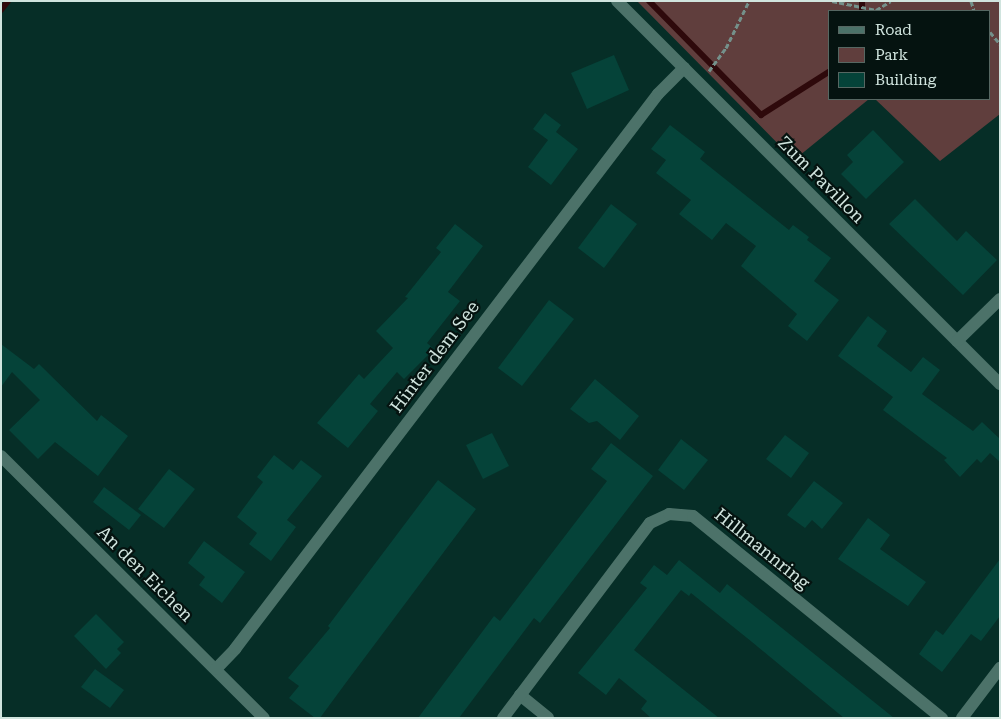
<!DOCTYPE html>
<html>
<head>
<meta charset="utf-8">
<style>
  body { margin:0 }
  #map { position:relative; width:1001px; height:719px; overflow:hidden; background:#062e27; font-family:"Roboto Serif",serif }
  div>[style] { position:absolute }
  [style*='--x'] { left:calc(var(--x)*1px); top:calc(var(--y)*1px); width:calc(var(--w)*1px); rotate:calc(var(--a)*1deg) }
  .green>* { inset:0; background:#603e3d }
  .stream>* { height:6px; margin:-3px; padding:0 3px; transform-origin:3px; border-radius:3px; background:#2e090b }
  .building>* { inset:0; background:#054339 }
  .path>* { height:3px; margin-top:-1.5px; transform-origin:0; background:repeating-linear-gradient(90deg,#74918b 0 5px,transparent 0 7.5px) }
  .minor>* { height:12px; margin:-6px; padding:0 6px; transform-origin:6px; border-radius:6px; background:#4c7269 }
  span { translate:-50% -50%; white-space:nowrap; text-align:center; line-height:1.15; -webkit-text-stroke:4.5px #051310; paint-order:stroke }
  .street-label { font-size:18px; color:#d0e4de }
  .frame { position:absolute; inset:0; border:2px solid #d0e4de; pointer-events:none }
  .legend { position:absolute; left:828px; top:10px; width:162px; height:90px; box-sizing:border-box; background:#051310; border:1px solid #566762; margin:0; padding:6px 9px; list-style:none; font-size:15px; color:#d0e4de }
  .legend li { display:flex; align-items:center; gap:10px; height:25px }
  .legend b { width:25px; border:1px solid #566762 }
</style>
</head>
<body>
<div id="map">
  <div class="green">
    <i style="clip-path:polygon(637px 1px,1000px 1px,1000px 114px,940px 161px,875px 99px,990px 99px,990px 11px,830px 11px,830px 99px,869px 99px,794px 160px)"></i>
  </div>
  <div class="stream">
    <i style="--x:649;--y:1;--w:160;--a:45.5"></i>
    <i style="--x:761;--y:115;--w:82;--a:-32.5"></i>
    <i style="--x:1;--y:10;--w:11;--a:-52"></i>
    <i style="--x:862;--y:11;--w:10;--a:-90"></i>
  </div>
  <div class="building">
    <i style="clip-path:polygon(614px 55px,629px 90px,587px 109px,571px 73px)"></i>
    <i style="clip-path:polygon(545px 113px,561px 125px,556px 132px,578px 149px,551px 185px,528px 167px,548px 140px,533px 129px)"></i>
    <i style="clip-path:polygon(670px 125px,705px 152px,700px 159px,789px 230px,793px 225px,809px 237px,807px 240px,831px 258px,814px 281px,839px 300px,807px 341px,788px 326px,797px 314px,741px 266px,756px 246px,726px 223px,712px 240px,679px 214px,691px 200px,656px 173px,666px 160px,651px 149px)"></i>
    <i style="clip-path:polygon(873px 130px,904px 162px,866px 199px,841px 174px,853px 162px,847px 155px)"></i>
    <i style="clip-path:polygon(915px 199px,957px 241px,966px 231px,997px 260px,963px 295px,889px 224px)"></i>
    <i style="clip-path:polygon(611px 204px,637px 224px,604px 268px,578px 248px)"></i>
    <i style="clip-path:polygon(455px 224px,483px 246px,448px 292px,460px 301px,427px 343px,434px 349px,404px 379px,397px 372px,370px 404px,378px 411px,348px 448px,317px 423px,359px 374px,364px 379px,393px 348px,376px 331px,408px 298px,405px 297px,441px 252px,436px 248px)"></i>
    <i style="clip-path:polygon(549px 300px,574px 319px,522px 386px,498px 368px)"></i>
    <i style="clip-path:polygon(868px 316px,887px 331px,877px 346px,911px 372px,923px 357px,940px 370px,922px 394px,973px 431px,982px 422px,1000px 439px,1000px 462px,990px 453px,981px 463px,977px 459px,960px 477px,944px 460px,947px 458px,883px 410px,893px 397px,838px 356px)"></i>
    <i style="clip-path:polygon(1px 344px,34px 369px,39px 364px,97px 421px,101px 415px,128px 436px,98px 476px,55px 442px,38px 459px,9px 430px,40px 400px,12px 372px,1px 387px)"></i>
    <i style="clip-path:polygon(595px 379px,639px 416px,620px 440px,597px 421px,589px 423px,570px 409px)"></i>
    <i style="clip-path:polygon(492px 433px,509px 466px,483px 479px,466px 445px)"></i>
    <i style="clip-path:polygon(785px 435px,809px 453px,791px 478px,766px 459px)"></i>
    <i style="clip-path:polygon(681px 439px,708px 460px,684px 490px,658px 470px)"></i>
    <i style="clip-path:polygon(611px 443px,653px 476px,540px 623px,534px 618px,459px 718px,418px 718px,494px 616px,500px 621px,607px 481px,591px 469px)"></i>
    <i style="clip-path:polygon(274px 455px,293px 470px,301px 460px,322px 476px,287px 520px,296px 527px,271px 561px,249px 544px,257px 533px,237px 517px,263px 482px,257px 477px)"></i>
    <i style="clip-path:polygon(169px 469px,195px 489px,164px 528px,138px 509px)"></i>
    <i style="clip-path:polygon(438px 480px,476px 509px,345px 684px,320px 718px,315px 718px,289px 698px,299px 686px,288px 678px,330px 628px,328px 626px)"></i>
    <i style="clip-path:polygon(814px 481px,843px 503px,822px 529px,812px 520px,805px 528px,787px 515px)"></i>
    <i style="clip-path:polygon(104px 487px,141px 515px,129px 530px,93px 502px)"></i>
    <i style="clip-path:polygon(868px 518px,890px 535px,880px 549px,926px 582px,908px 606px,838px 559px)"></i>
    <i style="clip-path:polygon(204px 541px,245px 572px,222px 603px,199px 585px,205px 577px,188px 563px)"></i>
    <i style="clip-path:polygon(1000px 559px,1000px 616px,981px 641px,971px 634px,942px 672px,919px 654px,936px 630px,943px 635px)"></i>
    <i style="clip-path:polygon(679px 560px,720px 593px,727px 584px,894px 718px,844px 718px,752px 642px,691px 593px,689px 596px,681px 590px,634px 650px,719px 718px,651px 718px,641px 709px,647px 701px,619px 678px,606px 695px,578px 673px,647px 588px,640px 583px,654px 565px,667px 575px)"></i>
    <i style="clip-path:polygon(96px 614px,124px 642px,117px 649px,121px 653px,106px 669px,74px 636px)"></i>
    <i style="clip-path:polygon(95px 669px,124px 690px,110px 708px,81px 687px)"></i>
  </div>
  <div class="path">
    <i style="--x:832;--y:1;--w:45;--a:11.6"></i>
    <i style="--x:876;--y:10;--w:17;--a:-31"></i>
    <i style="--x:971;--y:1;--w:10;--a:73"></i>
    <i style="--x:990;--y:32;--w:16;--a:50"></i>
    <i style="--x:709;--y:71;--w:29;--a:-54"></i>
    <i style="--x:726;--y:48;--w:52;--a:-63.9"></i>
  </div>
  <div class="minor">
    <i style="--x:617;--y:1;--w:542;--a:45"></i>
    <i style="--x:957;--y:341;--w:60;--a:-44.3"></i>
    <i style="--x:1;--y:456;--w:371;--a:44.9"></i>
    <i style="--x:216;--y:669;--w:28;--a:-46"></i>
    <i style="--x:235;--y:649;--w:698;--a:-52.69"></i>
    <i style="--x:658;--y:94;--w:37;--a:-45"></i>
    <i style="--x:520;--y:695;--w:36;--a:39"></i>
    <i style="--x:503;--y:718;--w:244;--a:-53"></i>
    <i style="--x:650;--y:523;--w:21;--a:-25"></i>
    <i style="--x:669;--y:514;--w:24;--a:5"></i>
    <i style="--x:693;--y:516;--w:321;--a:39.1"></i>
    <i style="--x:962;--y:718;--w:63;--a:-52.8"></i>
  </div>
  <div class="street-label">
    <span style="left:821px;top:180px;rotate:45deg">Zum Pavillon</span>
    <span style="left:435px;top:357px;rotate:-53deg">Hinter dem See</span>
    <span style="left:762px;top:549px;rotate:39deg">Hillmannring</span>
    <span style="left:145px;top:574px;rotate:45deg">An den Eichen</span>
  </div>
  <div class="frame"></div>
  <ul class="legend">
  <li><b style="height:6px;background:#4c7269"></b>Road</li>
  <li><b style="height:14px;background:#603e3d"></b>Park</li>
  <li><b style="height:14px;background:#054339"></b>Building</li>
  </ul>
</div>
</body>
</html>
